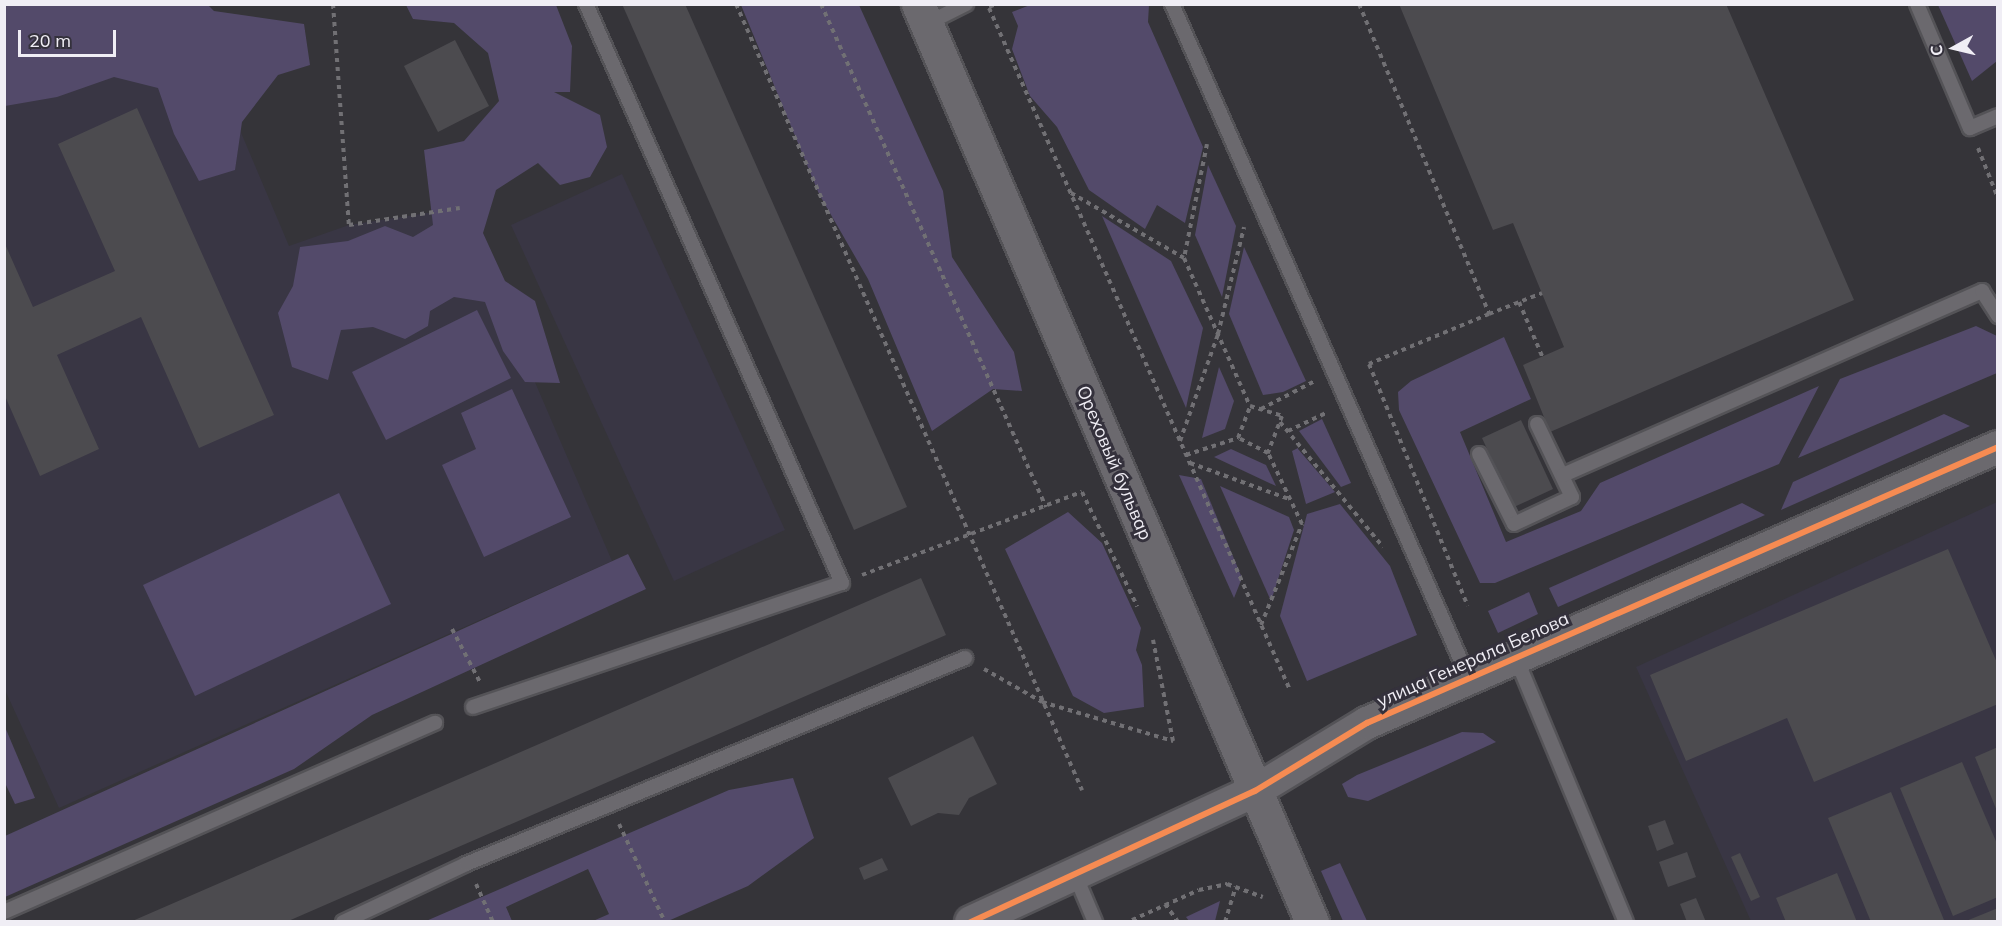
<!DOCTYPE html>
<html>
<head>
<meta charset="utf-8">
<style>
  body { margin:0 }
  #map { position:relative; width:2002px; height:926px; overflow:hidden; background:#353439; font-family:Mulish,sans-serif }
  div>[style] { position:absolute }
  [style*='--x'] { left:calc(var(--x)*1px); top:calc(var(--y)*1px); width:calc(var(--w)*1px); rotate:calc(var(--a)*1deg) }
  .built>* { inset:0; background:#393644 }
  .green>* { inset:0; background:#534a6a }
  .building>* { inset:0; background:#4c4b4f }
  .path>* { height:4px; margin-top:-2px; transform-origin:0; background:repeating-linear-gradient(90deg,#717074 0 4.5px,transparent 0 9px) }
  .roads { filter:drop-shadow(2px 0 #545357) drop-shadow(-2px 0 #545357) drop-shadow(0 2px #545357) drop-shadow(0 -2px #545357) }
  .service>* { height:14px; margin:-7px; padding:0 7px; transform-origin:7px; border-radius:7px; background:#6b696e }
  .tertiary>* { height:32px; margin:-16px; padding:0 16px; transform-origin:16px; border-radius:16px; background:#6b696e }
  .secondary>* { height:33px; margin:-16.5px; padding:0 16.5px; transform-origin:16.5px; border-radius:16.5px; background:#6b696e }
  .cycleway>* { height:6px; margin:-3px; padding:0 3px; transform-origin:3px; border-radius:3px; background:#f68b52 }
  span { translate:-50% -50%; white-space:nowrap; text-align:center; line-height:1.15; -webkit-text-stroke:6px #34313c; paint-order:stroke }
  .street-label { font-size:18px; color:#f0eef5 }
  .frame { position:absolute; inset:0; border:6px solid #f0eef5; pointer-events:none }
  .north { position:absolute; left:1924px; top:18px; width:60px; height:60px; -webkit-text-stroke:4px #34313c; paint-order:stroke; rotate:262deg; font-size:16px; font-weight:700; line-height:24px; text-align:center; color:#f0eef5 }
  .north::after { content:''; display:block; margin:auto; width:21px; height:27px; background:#f0eef5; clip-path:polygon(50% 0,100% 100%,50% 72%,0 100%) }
  .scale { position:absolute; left:18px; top:30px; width:98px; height:27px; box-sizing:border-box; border:3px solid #f0eef5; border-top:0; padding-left:8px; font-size:18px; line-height:21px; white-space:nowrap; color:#f0eef5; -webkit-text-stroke:4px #34313c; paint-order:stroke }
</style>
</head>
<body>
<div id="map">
  <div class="built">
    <i style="clip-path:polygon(187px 5px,289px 246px,349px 225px,460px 208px,612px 561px,59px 808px,5px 690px,4px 74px)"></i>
    <i style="clip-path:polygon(622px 174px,785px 530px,674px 581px,511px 225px)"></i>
    <i style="clip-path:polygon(1997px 502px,1997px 921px,1751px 921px,1636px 667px)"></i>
  </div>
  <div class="green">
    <i style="clip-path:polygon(4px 5px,208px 5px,214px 11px,304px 24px,310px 65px,278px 75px,242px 122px,235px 170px,199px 181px,174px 134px,158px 88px,114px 77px,57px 97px,5px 106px)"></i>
    <i style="clip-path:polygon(406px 5px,556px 5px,572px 46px,570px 92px,554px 92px,600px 115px,607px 147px,590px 177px,560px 185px,538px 163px,496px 190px,483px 233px,505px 281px,535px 301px,560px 383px,525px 382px,503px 351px,485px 302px,454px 297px,430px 311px,428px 326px,405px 339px,373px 327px,341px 330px,328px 380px,292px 367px,278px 313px,293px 286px,300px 247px,348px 241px,385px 226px,413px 237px,433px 225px,424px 150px,464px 141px,499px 101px,488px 53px,454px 23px,413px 19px)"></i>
    <i style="clip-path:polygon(741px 5px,859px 5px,943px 191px,952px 257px,1014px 352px,1022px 391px,993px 389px,932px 431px,868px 279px,819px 194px)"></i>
    <i style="clip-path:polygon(1030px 5px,1149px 5px,1148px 22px,1203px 147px,1185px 223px,1157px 205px,1145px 229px,1089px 190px,1057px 127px,1030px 96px,1012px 49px,1018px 26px,1012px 12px)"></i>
    <i style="clip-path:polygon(1938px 5px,1997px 5px,1997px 61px,1972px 81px)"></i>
    <i style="clip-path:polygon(1208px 165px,1236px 226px,1222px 297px,1195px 235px)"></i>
    <i style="clip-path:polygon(1102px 216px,1171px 261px,1203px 328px,1186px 408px)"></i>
    <i style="clip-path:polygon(1244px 247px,1306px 381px,1283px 392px,1263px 395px,1229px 314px)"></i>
    <i style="clip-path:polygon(477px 310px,511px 378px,386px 440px,352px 372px)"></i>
    <i style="clip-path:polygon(1976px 326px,1997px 336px,1997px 373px,1798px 458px,1840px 379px)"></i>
    <i style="clip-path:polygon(1504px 337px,1531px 399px,1460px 432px,1506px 542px,1581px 511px,1600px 483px,1819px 386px,1779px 464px,1495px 583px,1480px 583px,1399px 410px,1398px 392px,1411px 381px)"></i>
    <i style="clip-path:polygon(1219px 367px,1234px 401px,1225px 429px,1202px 438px)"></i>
    <i style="clip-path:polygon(512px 389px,571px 517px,484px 557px,442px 465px,476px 449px,461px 413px)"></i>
    <i style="clip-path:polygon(1944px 414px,1970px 426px,1781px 510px,1793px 482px)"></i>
    <i style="clip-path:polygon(1322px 419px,1351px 483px,1341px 487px,1299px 431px)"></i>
    <i style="clip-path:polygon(1298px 448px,1298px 449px,1335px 492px,1306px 504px,1292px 451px)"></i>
    <i style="clip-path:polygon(1231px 449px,1266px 465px,1276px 486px,1214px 457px)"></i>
    <i style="clip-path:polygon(1179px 475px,1201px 479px,1242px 578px,1234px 598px)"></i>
    <i style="clip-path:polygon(1220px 486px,1289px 517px,1294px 530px,1271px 601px)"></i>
    <i style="clip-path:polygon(339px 493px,391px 604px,195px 696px,143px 585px)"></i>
    <i style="clip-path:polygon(1742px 503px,1765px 515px,1558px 607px,1549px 588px)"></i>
    <i style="clip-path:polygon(1340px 504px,1390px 566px,1417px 635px,1307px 681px,1280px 616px,1307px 514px)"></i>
    <i style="clip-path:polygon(1068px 512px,1102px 543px,1141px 628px,1136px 650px,1142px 665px,1144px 707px,1104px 713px,1073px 696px,1005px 549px)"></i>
    <i style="clip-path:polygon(628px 554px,646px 589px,372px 715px,294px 769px,5px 897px,5px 836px)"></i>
    <i style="clip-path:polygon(1529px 592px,1538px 614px,1498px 633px,1488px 611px)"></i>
    <i style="clip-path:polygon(5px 727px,35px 798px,15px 804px,5px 783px)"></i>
    <i style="clip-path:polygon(1462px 732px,1483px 733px,1496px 742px,1368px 801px,1348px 797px,1342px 784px,1357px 775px)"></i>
    <i style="clip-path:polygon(793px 778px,814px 838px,748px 886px,668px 921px,593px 921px,609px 914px,588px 869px,506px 907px,512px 921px,426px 921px,729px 790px)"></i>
    <i style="clip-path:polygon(1340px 863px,1367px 921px,1343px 921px,1321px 871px)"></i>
    <i style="clip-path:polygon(1220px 901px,1215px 921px,1189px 921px,1186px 917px)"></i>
  </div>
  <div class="building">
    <i style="clip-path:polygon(622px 4px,685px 4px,907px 507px,854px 530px)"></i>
    <i style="clip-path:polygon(1399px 4px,1726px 4px,1854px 300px,1550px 432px,1523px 365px,1564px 347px,1513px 223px,1493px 230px)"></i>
    <i style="clip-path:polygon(455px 40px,489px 106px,438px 132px,404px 66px)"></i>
    <i style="clip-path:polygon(137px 108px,274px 415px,199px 448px,141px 317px,57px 355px,99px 449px,40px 476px,5px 396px,5px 244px,33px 307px,115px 271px,58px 144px)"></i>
    <i style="clip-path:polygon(1521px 420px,1553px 489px,1514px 507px,1482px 438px)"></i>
    <i style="clip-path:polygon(1948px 549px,1998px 665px,1998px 704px,1814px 782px,1787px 718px,1686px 761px,1650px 675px)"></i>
    <i style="clip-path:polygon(921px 578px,946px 635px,670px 755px,286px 922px,130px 922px)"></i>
    <i style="clip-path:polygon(973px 736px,997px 784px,969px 798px,959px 815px,938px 813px,911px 826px,888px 778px)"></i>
    <i style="clip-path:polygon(1998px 747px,1998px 811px,1997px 811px,1975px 757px)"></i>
    <i style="clip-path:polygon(1962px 762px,1998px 846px,1998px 897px,1953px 916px,1900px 788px)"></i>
    <i style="clip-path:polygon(1891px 792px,1944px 920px,1940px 922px,1871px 922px,1828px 818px)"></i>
    <i style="clip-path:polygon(1665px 820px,1674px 844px,1657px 851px,1648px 826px)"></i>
    <i style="clip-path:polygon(1687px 852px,1696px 877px,1668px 887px,1659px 862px)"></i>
    <i style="clip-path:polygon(1740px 853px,1760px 897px,1751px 901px,1731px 857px)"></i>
    <i style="clip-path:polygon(882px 858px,888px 870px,864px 880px,859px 868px)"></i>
    <i style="clip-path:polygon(1837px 873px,1857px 922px,1786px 922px,1776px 898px)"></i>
    <i style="clip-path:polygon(1696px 898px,1706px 922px,1687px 922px,1680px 904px)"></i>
    <i style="clip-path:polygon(1998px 908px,1998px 922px,1966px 922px,1966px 921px)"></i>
  </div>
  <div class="path">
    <i style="--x:333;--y:4;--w:222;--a:85.9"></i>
    <i style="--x:349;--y:225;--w:112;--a:-8.7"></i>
    <i style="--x:736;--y:4;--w:859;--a:66.24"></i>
    <i style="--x:821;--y:4;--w:551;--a:65.9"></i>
    <i style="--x:1359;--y:4;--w:336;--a:67.2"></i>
    <i style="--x:1489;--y:314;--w:130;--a:157.4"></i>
    <i style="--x:1369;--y:364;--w:261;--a:67.8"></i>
    <i style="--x:989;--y:7;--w:8;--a:-23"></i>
    <i style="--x:989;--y:8;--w:745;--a:66.19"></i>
    <i style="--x:1207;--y:144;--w:116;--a:101.4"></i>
    <i style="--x:1184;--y:258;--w:162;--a:66"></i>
    <i style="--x:1978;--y:148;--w:54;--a:68.2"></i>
    <i style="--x:1071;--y:193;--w:130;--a:29.9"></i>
    <i style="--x:1519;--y:302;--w:59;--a:66.9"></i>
    <i style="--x:1489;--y:314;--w:57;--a:-21.6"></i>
    <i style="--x:1261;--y:409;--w:59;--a:-27.4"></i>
    <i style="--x:1280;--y:422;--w:162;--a:50.5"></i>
    <i style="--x:1288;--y:431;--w:44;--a:-25.4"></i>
    <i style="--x:1180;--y:441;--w:114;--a:-70.4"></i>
    <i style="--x:1218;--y:334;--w:110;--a:-76.3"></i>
    <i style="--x:1186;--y:455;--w:55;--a:-18.1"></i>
    <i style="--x:1190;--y:463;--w:105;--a:20"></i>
    <i style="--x:862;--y:575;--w:235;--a:-20.7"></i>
    <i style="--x:1082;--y:492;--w:127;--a:64.2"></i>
    <i style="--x:1261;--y:625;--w:109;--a:-67.9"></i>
    <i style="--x:1302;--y:524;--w:79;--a:-115.6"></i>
    <i style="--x:1268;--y:453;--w:34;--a:-153"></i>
    <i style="--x:1238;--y:438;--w:34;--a:-69"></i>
    <i style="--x:1250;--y:406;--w:34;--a:17"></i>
    <i style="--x:1282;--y:416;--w:40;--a:111"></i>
    <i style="--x:452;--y:629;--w:60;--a:62.2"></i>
    <i style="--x:984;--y:669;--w:67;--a:29.6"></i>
    <i style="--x:1042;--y:702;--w:137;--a:16.6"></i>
    <i style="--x:1173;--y:741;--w:103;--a:-101.2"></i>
    <i style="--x:619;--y:824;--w:108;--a:64.9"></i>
    <i style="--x:476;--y:884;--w:42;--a:65.9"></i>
    <i style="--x:1165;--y:904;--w:22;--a:54"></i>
    <i style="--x:1132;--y:920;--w:73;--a:-24.1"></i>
    <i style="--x:1199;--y:890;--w:29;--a:-12"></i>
    <i style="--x:1227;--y:884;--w:38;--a:20"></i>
    <i style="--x:1225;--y:922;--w:37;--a:-73"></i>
  </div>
  <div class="roads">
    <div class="service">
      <i style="--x:1172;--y:4;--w:737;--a:66.25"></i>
      <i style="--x:1917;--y:4;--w:135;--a:66.9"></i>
      <i style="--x:1970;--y:128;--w:30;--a:-23"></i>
      <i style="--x:926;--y:24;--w:45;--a:-26.6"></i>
      <i style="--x:1479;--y:454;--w:78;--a:63.4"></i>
      <i style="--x:1514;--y:524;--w:64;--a:-25"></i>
      <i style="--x:1572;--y:497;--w:81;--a:-115.6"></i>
      <i style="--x:1563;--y:475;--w:458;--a:-23.7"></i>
      <i style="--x:1982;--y:291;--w:30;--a:57"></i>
      <i style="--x:1516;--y:658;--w:286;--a:67.4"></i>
      <i style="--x:473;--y:707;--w:389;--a:-18.6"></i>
      <i style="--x:842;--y:583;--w:633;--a:-113.85"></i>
      <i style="--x:1076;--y:877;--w:49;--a:67.1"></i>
      <i style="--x:4;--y:912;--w:471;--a:-23.7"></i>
      <i style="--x:343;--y:922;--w:136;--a:-25.2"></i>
      <i style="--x:466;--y:864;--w:540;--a:-22.43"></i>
    </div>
    <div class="tertiary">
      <i style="--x:971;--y:922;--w:313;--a:-24.8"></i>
      <i style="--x:1255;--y:791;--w:131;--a:-31.3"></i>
      <i style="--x:1367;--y:723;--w:689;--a:-23.62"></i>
    </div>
    <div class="secondary">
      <i style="--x:918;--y:4;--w:999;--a:66.77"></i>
    </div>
  </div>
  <div class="cycleway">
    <i style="--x:971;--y:922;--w:313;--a:-24.8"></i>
    <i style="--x:1255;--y:791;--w:131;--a:-31.3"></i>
    <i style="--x:1367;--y:723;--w:689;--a:-23.62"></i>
  </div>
  <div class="street-label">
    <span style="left:1114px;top:463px;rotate:67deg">Ореховый бульвар</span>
    <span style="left:1473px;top:660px;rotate:-24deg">улица Генерала Белова</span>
  </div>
  <div class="frame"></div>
  <div class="north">С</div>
  <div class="scale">20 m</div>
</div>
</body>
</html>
